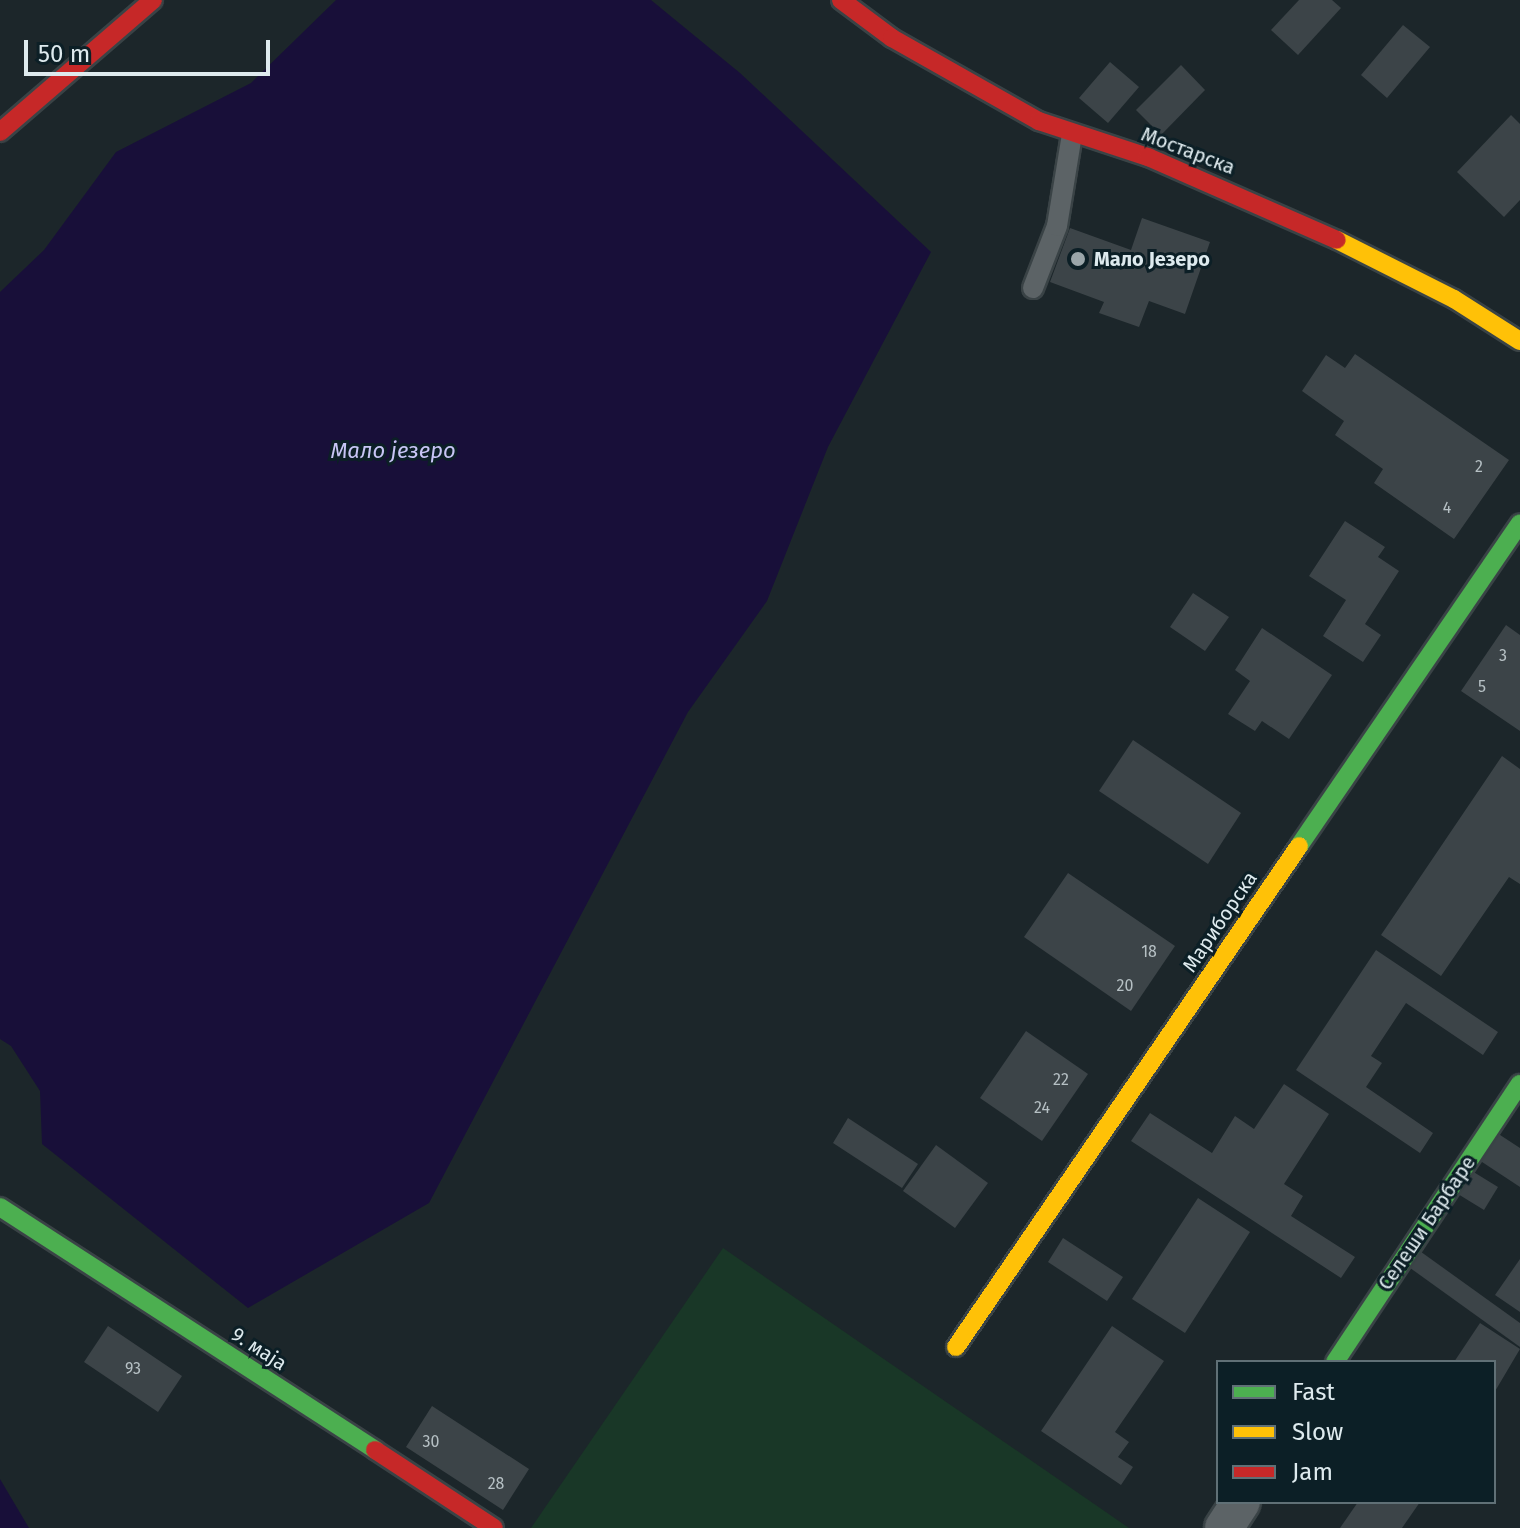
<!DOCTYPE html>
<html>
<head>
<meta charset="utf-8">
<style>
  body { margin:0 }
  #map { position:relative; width:1520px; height:1528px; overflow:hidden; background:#1c262a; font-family:"Fira Sans",sans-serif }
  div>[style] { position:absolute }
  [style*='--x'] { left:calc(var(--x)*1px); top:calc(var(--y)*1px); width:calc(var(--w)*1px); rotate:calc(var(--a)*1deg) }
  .green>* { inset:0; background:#193727 }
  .water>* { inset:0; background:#180f39 }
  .building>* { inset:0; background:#3c4448 }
  .roads { filter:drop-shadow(2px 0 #3a4346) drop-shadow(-2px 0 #3a4346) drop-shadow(0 2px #3a4346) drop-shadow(0 -2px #3a4346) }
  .lane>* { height:20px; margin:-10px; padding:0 10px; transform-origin:10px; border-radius:10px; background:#5c6366 }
  .street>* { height:38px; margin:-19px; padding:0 19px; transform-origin:19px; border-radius:19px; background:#5c6366 }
  .fast>* { height:18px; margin:-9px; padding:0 9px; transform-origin:9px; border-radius:9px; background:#4caf50 }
  .slow>* { height:18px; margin:-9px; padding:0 9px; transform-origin:9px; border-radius:9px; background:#ffc107 }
  .jam>* { height:18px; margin:-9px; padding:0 9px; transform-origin:9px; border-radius:9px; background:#c62828 }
  .dots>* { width:22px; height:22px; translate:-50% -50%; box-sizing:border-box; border:4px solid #0c1f26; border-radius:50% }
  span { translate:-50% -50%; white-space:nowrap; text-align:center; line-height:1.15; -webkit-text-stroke:6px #0c1f26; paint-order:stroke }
  .number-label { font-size:16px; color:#b6c0c4 }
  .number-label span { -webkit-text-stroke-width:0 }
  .street-label { font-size:20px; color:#deeaee }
  .poi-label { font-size:20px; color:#deeaee; font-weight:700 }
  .left { translate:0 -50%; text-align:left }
  .water-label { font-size:22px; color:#c8c5f6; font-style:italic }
  .legend { position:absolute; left:1216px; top:1360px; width:280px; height:144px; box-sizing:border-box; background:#0c1f26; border:2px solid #607076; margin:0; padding:10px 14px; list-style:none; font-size:24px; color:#deeaee }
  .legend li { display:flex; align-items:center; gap:16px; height:40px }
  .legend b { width:40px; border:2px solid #607076 }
  .scale { position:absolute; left:24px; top:40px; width:246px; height:36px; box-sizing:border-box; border:4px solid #deeaee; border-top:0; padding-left:10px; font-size:24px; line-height:28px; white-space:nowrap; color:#deeaee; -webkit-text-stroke:6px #0c1f26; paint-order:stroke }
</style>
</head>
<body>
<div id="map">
  <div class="green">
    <i style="clip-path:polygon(723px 1248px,1129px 1528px,531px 1528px)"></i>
  </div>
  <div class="water">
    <i style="clip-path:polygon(336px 0,651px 0,740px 73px,931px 252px,828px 447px,767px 601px,688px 712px,429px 1203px,248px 1308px,42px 1144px,40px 1091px,11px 1046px,0 1039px,0 292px,44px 250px,116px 152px,251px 83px)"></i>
    <i style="clip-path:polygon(0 1479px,29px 1528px,0 1528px)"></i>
  </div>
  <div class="building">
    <i style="clip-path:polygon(1299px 0,1332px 0,1341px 8px,1298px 55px,1271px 30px)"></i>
    <i style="clip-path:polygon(1403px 25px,1430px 47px,1387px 98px,1361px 75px)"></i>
    <i style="clip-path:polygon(1110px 62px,1139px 87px,1108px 123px,1079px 98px)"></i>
    <i style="clip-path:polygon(1181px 65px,1205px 90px,1161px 135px,1136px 110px)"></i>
    <i style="clip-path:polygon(1511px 115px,1520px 124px,1520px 200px,1504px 217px,1457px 172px)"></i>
    <i style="clip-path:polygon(1142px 218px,1210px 242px,1185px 314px,1149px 301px,1139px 327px,1099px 313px,1104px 302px,1050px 282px,1070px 228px,1131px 250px)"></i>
    <i style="clip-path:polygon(1355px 354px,1509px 460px,1454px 539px,1374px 483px,1383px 469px,1335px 435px,1344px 421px,1302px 391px,1326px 355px,1345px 368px)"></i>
    <i style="clip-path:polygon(1345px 521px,1385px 547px,1378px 557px,1399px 571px,1365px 624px,1381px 635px,1363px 662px,1323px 636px,1346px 600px,1309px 576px)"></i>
    <i style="clip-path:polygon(1193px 593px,1229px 617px,1205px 651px,1170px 627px)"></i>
    <i style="clip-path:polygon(1506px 625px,1520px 635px,1520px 731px,1461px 691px)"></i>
    <i style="clip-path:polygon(1262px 628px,1332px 675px,1289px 739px,1262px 721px,1255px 731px,1228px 714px,1250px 681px,1235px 670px)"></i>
    <i style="clip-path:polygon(1133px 740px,1241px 813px,1208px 864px,1099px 791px)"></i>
    <i style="clip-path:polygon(1502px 756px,1520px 769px,1520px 884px,1509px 877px,1441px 976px,1381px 935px)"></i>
    <i style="clip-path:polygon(1068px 873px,1175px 946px,1131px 1011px,1024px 937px)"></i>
    <i style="clip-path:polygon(1376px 950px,1498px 1032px,1483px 1055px,1406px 1003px,1371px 1056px,1382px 1063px,1366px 1087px,1433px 1133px,1420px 1153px,1296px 1070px)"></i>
    <i style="clip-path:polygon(1026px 1031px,1088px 1074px,1042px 1141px,980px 1098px)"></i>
    <i style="clip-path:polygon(1284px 1084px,1329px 1114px,1284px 1184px,1303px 1196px,1291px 1216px,1355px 1257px,1341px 1278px,1131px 1141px,1150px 1113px,1212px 1153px,1235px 1116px,1254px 1129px)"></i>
    <i style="clip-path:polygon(848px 1118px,918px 1164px,902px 1188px,833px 1143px)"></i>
    <i style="clip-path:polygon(1494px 1131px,1520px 1148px,1520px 1187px,1476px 1158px)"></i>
    <i style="clip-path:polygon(936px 1145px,988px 1183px,955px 1228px,903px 1191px)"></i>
    <i style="clip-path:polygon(1467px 1168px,1498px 1187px,1484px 1210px,1453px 1191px)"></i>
    <i style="clip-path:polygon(1198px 1198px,1250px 1232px,1185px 1333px,1132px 1299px)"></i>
    <i style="clip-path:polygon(1063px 1238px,1123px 1277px,1107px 1301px,1048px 1262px)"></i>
    <i style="clip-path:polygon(1417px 1249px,1520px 1323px,1520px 1347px,1406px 1265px)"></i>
    <i style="clip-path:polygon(1520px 1259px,1520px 1312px,1495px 1295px)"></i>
    <i style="clip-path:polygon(1480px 1323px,1520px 1349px,1494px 1393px,1494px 1362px,1454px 1362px)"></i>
    <i style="clip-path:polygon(108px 1326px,182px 1376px,158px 1412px,84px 1362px)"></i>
    <i style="clip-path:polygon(1112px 1326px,1164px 1361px,1115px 1432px,1129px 1442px,1118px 1457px,1133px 1467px,1121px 1485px,1041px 1431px)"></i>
    <i style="clip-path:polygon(432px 1406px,529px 1469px,503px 1510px,406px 1447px)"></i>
    <i style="clip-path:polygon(1358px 1502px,1420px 1502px,1402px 1528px,1340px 1528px)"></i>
  </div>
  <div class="roads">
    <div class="lane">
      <i style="--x:1033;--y:288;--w:66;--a:-68.8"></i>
      <i style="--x:1057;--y:226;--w:93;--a:-80.7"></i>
    </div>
    <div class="street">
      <i style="--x:1224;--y:1528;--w:31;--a:-57"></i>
    </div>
    <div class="fast">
      <i style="--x:1299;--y:846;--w:391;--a:-55.6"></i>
      <i style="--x:0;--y:1207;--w:447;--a:32.9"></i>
      <i style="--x:1335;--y:1362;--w:334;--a:-56.4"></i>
    </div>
    <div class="slow">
      <i style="--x:1337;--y:240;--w:131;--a:26.8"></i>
      <i style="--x:1454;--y:299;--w:78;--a:32.5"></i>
      <i style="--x:956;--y:1347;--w:607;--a:-55.6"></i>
    </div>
    <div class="jam">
      <i style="--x:841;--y:0;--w:64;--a:36.7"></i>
      <i style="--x:892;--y:38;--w:169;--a:29.5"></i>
      <i style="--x:1039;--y:121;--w:115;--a:18.3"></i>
      <i style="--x:1148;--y:157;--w:206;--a:23.7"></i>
      <i style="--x:0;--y:132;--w:202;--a:-40.8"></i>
      <i style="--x:375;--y:1450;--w:142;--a:33.2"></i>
    </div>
  </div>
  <div class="dots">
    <i style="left:1078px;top:259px;background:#9aa5a9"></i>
  </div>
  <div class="number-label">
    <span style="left:1479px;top:467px">2</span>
    <span style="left:1447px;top:508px">4</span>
    <span style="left:1503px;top:656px">3</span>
    <span style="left:1482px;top:687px">5</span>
    <span style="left:1149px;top:952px">18</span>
    <span style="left:1125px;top:986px">20</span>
    <span style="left:1061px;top:1080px">22</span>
    <span style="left:1042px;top:1108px">24</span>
    <span style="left:133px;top:1369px">93</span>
    <span style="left:431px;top:1442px">30</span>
    <span style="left:496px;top:1484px">28</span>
  </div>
  <div class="street-label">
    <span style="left:1188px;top:151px;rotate:21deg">Мостарска</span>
    <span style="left:1220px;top:922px;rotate:-56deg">Мариборска</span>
    <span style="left:1427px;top:1223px;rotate:-56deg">Селеши Барбаре</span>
    <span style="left:259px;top:1349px;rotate:33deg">9. маја</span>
  </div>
  <div class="poi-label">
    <span class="left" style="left:1094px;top:259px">Мало Језеро</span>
  </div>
  <div class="water-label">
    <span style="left:393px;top:451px">Мало језеро</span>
  </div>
  <ul class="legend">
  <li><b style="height:10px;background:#4caf50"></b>Fast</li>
  <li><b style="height:10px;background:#ffc107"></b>Slow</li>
  <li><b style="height:10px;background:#c62828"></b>Jam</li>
  </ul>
  <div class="scale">50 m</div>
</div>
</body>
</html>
